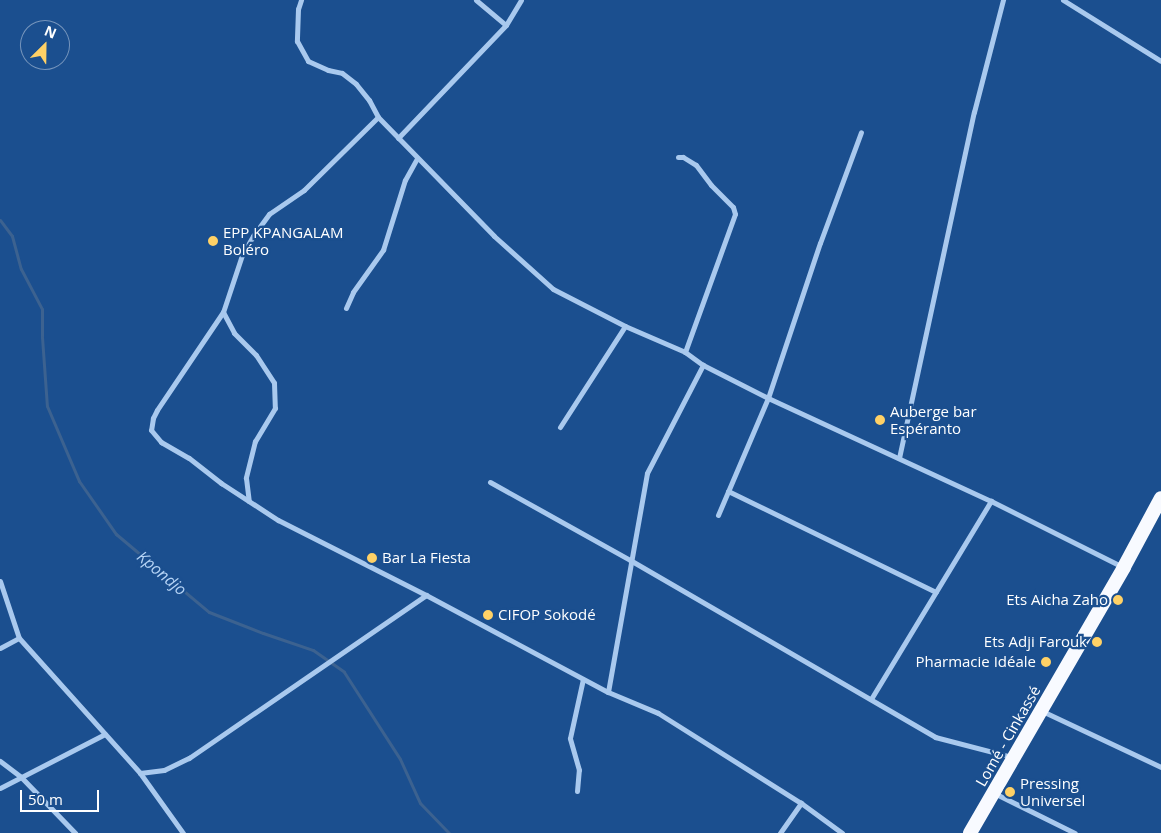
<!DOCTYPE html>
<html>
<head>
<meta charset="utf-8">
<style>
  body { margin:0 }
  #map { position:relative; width:1161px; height:833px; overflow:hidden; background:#1b4f8f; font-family:"Open Sans",sans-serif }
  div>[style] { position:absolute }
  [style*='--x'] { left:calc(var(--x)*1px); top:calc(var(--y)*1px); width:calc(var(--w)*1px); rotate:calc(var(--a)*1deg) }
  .stream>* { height:3px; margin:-1.5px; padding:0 1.5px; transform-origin:1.5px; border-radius:1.5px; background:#3c6290 }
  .minor>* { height:5px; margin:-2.5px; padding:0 2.5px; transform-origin:2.5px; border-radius:2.5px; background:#a9c9ee }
  .trunk>* { height:14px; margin:-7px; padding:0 7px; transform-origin:7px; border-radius:7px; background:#f8faff }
  .dots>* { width:14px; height:14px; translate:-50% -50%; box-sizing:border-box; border:2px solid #1b4f8f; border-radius:50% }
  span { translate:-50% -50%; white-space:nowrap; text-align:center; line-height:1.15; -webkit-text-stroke:4.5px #1b4f8f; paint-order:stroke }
  .poi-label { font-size:15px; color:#fff }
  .left { translate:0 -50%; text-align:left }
  .right { translate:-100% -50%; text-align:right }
  .street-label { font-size:15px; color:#fff }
  .water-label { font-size:16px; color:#b5d3f5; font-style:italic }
  .north { position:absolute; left:20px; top:20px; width:50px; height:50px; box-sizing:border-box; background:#1b4f8f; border:1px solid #7695bc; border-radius:50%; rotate:23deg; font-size:14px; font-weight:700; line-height:20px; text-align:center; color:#fff }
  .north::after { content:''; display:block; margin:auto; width:18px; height:22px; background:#ffd166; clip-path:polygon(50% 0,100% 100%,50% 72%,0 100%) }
  .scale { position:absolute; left:20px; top:790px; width:79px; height:22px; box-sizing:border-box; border:2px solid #fff; border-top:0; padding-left:6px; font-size:15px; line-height:18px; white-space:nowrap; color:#fff; -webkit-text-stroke:4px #1b4f8f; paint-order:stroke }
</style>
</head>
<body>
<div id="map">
  <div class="stream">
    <i style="--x:0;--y:220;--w:20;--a:53"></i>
    <i style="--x:12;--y:236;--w:34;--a:75"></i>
    <i style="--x:21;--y:269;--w:45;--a:62.3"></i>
    <i style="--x:42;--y:309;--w:28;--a:90"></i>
    <i style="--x:42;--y:337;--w:69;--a:85.9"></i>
    <i style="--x:47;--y:406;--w:82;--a:66.9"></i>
    <i style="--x:79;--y:481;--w:65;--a:55.1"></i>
    <i style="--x:116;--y:534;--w:121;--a:40"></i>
    <i style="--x:209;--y:612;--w:58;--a:21.3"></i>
    <i style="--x:263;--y:633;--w:53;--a:18.8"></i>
    <i style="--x:313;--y:650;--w:38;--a:35"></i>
    <i style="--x:344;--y:672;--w:103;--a:57.2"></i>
    <i style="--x:400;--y:759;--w:48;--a:65.6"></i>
    <i style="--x:420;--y:803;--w:42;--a:46"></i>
  </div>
  <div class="minor">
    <i style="--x:301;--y:0;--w:9;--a:108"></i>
    <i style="--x:298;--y:9;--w:32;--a:92"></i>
    <i style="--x:297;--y:41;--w:23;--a:61"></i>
    <i style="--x:308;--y:61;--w:22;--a:24"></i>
    <i style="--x:328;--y:70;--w:14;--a:12"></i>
    <i style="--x:342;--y:73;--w:18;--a:38"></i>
    <i style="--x:356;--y:84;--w:21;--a:51"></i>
    <i style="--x:369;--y:100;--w:19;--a:62"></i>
    <i style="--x:378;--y:117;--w:166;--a:45.7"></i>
    <i style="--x:494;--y:236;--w:79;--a:41.9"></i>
    <i style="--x:553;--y:289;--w:81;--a:27.2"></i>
    <i style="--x:625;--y:326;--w:65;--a:23.4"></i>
    <i style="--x:685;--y:352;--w:22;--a:36"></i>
    <i style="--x:703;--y:365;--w:73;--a:26.9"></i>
    <i style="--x:768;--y:398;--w:246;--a:24.8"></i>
    <i style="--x:991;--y:501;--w:148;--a:26.6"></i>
    <i style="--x:476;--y:0;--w:39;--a:40"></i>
    <i style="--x:1063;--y:0;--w:115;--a:31.9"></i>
    <i style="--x:378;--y:117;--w:104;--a:135.4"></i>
    <i style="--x:304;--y:190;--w:42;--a:145.6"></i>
    <i style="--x:269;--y:214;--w:27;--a:126"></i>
    <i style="--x:253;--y:236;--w:22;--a:120"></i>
    <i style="--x:242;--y:255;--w:60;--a:108.4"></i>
    <i style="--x:223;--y:312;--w:118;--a:124"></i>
    <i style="--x:157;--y:410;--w:9;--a:117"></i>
    <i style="--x:153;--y:418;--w:12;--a:99"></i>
    <i style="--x:151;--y:430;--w:16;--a:50"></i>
    <i style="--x:161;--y:442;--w:32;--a:30"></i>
    <i style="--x:189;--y:458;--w:41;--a:38"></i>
    <i style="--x:221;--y:483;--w:68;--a:33"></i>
    <i style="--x:278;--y:520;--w:166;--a:26.9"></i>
    <i style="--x:426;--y:595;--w:206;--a:28.1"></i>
    <i style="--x:608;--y:692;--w:54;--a:22.8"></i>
    <i style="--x:658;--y:713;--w:169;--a:32.2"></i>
    <i style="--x:801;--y:803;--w:51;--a:36.2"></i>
    <i style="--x:398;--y:138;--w:156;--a:-46.3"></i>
    <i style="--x:506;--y:25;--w:29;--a:-59"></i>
    <i style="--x:678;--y:157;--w:5;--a:0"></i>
    <i style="--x:683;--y:157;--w:15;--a:32"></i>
    <i style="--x:696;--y:165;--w:25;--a:53"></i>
    <i style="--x:711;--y:185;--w:31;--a:45"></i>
    <i style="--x:733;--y:207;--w:7;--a:74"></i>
    <i style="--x:735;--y:214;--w:147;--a:109.9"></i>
    <i style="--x:346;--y:308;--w:17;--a:-66"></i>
    <i style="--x:353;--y:292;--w:52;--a:-54.5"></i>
    <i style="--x:383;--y:250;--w:73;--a:-72.6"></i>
    <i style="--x:405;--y:180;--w:25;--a:-61"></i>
    <i style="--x:223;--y:312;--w:24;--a:62"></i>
    <i style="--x:234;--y:333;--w:31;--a:45"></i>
    <i style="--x:256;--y:355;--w:33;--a:57"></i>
    <i style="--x:274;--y:383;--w:25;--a:88"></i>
    <i style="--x:275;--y:408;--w:39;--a:121"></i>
    <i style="--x:255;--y:441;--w:38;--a:104"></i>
    <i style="--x:246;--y:478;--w:23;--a:83"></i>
    <i style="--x:560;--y:427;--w:120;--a:-57.2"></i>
    <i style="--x:899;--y:458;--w:354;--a:-77.8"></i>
    <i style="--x:974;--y:112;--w:116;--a:-75.5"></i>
    <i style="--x:490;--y:482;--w:160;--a:29.1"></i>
    <i style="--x:630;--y:560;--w:353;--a:30.1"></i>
    <i style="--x:935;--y:737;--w:80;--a:14.6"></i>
    <i style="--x:728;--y:491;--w:231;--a:25.9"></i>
    <i style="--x:718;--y:515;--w:127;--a:-66.9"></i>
    <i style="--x:768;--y:398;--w:163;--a:-71.5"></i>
    <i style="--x:820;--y:243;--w:118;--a:-69.7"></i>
    <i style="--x:0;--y:581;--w:60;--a:71.6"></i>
    <i style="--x:19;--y:638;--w:181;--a:48.1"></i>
    <i style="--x:140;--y:773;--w:74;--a:54.4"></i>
    <i style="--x:0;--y:648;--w:21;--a:-28"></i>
    <i style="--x:608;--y:692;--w:222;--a:-79.9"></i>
    <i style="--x:647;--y:473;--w:122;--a:-62.6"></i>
    <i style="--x:871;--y:699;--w:232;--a:-58.8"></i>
    <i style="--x:1042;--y:711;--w:132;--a:25.2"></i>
    <i style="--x:0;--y:761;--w:26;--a:37"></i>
    <i style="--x:21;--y:777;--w:78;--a:46"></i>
    <i style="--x:140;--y:773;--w:24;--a:-7"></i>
    <i style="--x:164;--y:770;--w:28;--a:-26"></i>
    <i style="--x:189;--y:758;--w:288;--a:-34.5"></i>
    <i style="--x:0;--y:788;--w:118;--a:-27.2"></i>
    <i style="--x:577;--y:791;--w:21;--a:-85"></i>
    <i style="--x:579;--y:770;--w:33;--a:-106"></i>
    <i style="--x:570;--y:738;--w:60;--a:-77.6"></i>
    <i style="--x:994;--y:793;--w:90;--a:26.3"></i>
    <i style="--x:780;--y:833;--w:37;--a:-55"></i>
  </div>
  <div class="trunk">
    <i style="--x:970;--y:833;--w:307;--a:-59.9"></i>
    <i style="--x:1124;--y:567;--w:78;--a:-61.8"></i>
  </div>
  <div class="dots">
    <i style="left:213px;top:241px;background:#ffd166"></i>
    <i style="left:880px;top:420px;background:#ffd166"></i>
    <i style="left:372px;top:558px;background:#ffd166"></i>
    <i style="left:1118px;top:600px;background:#ffd166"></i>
    <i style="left:488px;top:615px;background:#ffd166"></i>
    <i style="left:1097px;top:642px;background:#ffd166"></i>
    <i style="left:1046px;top:662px;background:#ffd166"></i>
    <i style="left:1010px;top:792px;background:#ffd166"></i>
  </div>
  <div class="poi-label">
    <span class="left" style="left:223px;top:241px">EPP KPANGALAM<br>Boléro</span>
    <span class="left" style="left:890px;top:420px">Auberge bar<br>Espéranto</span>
    <span class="left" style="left:382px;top:558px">Bar La Fiesta</span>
    <span class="right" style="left:1108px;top:600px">Ets Aicha Zaho</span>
    <span class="left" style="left:498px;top:615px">CIFOP Sokodé</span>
    <span class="right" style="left:1087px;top:642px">Ets Adji Farouk</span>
    <span class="right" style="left:1036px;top:662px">Pharmacie Idéale</span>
    <span class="left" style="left:1020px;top:792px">Pressing<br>Universel</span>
  </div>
  <div class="street-label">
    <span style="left:1008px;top:736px;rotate:-60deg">Lomé - Cinkassé</span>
  </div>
  <div class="water-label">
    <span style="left:162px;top:573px;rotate:40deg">Kpondjo</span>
  </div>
  <div class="north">N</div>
  <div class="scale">50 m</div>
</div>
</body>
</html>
